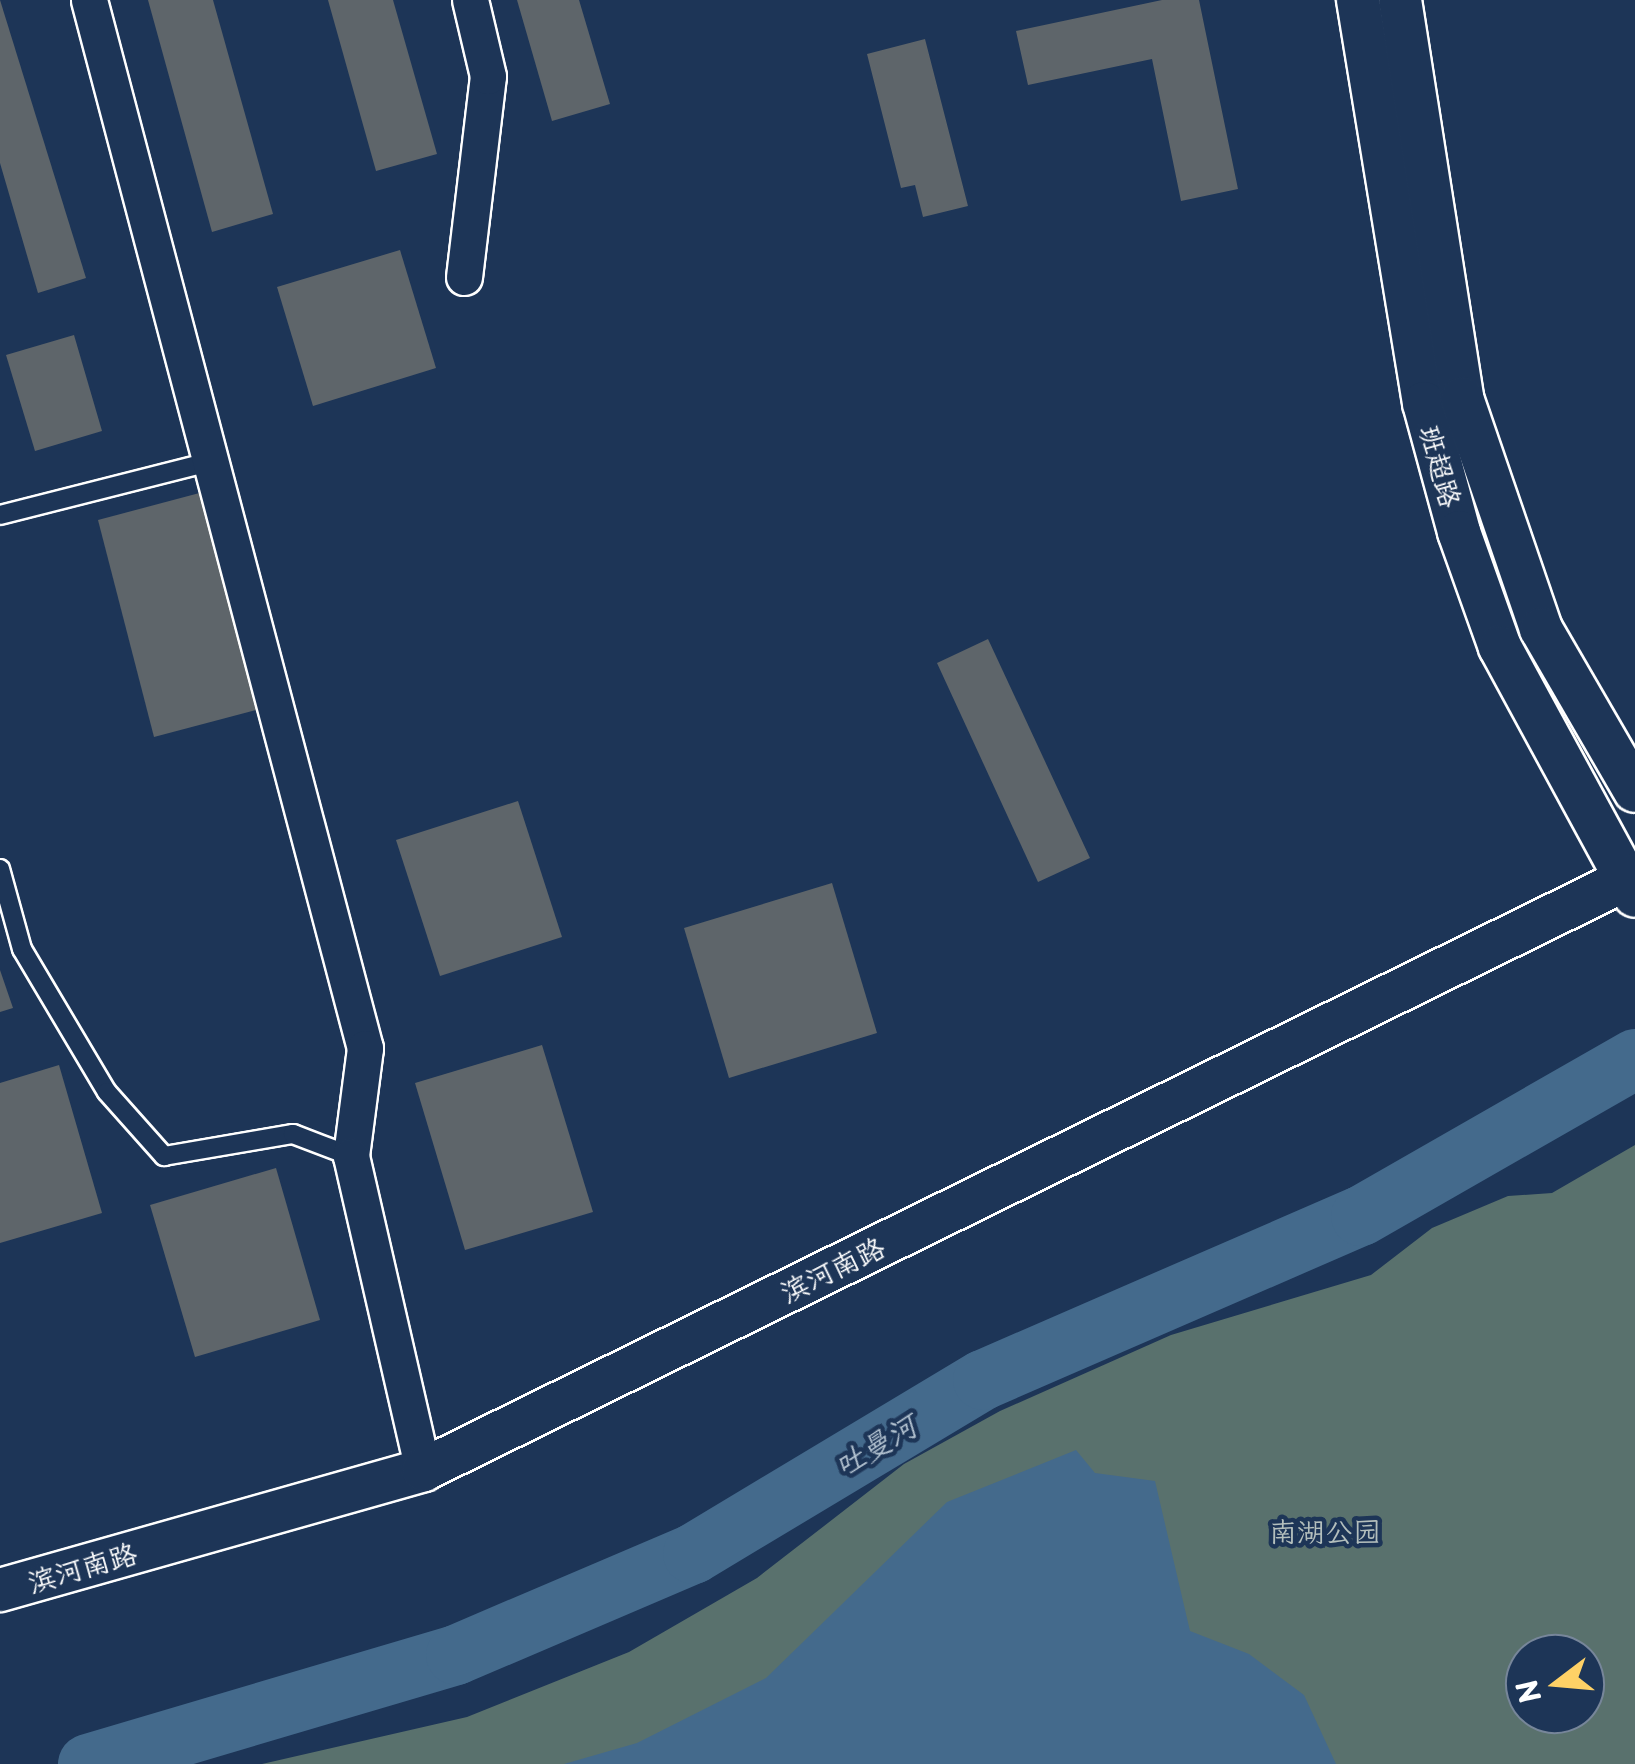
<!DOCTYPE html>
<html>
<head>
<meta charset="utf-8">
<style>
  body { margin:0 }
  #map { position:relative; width:1635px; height:1764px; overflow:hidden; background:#1d3557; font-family:"Playpen Sans","LXGW WenKai TC",sans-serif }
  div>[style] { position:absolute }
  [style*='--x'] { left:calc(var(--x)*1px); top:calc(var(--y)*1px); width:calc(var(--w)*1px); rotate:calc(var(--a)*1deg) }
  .green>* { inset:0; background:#59716d }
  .water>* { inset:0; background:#446a8c }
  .river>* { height:60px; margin:-30px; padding:0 30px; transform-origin:30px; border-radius:30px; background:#446a8c }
  .building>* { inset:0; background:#5e656a }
  .roads { filter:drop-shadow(2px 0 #fff) drop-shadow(-2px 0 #fff) drop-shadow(0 2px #fff) drop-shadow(0 -2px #fff) }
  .service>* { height:18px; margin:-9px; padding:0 9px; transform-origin:9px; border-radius:9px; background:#1d3557 }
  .minor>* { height:35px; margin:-17.5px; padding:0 17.5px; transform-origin:17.5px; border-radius:17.5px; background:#1d3557 }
  .tertiary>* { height:42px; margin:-21px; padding:0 21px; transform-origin:21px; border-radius:21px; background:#1d3557 }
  span { translate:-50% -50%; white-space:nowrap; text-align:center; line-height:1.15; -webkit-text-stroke:9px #1d3557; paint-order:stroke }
  .street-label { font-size:28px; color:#fff }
  .park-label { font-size:28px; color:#b4bfbd }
  .water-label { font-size:30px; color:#b4c3d1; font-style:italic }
  .north { position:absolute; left:1505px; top:1634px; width:100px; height:100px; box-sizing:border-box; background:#1d3557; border:2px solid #77869a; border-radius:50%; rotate:254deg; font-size:28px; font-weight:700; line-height:40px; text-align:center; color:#fff }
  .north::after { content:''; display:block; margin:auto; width:35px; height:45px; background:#ffd166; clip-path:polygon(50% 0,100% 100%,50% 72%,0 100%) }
</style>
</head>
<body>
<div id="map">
  <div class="green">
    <i style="clip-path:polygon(evenodd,1635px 1145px,1635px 1764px,262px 1764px,467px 1717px,629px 1652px,757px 1578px,904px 1464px,1000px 1411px,1171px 1335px,1371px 1275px,1432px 1228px,1508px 1196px,1552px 1193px,1635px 1145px,1525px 1654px,1585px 1654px,1585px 1714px,1525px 1714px,1525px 1654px)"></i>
  </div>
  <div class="water">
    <i style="clip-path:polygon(1076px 1450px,1095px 1473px,1155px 1481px,1190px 1631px,1249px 1654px,1304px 1695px,1336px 1764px,564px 1764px,637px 1743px,766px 1678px,947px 1502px)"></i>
  </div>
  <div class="river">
    <i style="--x:88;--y:1764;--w:384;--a:-16.5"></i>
    <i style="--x:456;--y:1655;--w:258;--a:-23.1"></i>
    <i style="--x:693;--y:1554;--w:338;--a:-31"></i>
    <i style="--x:983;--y:1380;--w:412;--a:-23.5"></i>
    <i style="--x:1361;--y:1216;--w:316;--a:-29.8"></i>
  </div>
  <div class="building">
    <i style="clip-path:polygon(0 0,86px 278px,38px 293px,0 163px)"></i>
    <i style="clip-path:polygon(148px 0,213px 0,273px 214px,212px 232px)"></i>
    <i style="clip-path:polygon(328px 0,393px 0,437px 154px,376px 171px)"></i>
    <i style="clip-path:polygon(517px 0,579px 0,610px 104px,552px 121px)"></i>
    <i style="clip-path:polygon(1162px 0,1199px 0,1238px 189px,1181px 201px,1152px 59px,1028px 85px,1016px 31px)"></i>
    <i style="clip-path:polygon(925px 39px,968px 206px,923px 217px,915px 185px,901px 188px,867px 54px)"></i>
    <i style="clip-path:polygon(400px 250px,436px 368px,313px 406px,277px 287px)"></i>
    <i style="clip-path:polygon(74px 335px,102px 431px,35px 451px,6px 355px)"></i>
    <i style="clip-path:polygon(207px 491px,264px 708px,154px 737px,98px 520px)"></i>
    <i style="clip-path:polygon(988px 639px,1090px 858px,1038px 882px,937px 663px)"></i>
    <i style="clip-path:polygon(518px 801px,562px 937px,440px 976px,396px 840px)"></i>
    <i style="clip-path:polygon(832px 883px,877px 1033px,729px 1078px,684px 928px)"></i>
    <i style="clip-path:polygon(0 970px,13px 1008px,0 1012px)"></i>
    <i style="clip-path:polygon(542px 1045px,593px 1212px,465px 1250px,415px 1083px)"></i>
    <i style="clip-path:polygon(59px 1065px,102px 1213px,0 1243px,0 1083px)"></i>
    <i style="clip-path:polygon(276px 1168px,320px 1320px,195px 1357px,150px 1205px)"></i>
  </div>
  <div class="roads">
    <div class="service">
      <i style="--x:0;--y:515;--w:220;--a:-14.2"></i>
      <i style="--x:0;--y:869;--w:83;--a:74.6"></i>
      <i style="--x:22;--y:949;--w:166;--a:59.3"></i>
      <i style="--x:107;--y:1092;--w:86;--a:48.3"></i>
      <i style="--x:164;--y:1156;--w:131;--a:-9.7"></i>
      <i style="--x:293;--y:1134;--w:62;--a:20.8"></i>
    </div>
    <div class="minor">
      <i style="--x:89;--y:0;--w:1084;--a:75.25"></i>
      <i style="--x:365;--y:1048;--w:109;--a:97.4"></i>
      <i style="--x:351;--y:1156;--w:322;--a:77.1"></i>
      <i style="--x:464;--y:277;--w:202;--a:-83.2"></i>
      <i style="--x:488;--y:76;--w:78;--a:-103.3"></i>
    </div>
    <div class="tertiary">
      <i style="--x:1358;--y:0;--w:408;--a:80.7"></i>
      <i style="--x:1424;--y:403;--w:134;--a:74.8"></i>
      <i style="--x:1459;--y:532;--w:122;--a:70.4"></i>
      <i style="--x:1500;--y:647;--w:283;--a:61.5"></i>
      <i style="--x:1400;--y:0;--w:403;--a:81.1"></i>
      <i style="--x:1462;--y:398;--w:244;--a:71.1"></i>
      <i style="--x:1541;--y:629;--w:187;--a:59.9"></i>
      <i style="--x:0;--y:1590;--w:440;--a:-15.8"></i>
      <i style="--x:423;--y:1470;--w:1350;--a:-26.15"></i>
    </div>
  </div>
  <div class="street-label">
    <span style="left:1441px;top:466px;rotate:74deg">班超路</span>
    <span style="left:832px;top:1269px;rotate:-26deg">滨河南路</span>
    <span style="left:82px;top:1567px;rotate:-16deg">滨河南路</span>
  </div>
  <div class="park-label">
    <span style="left:1325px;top:1531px">南湖公园</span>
  </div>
  <div class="water-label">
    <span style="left:875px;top:1445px;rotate:-31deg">吐曼河</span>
  </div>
  <div class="north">N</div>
</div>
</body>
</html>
